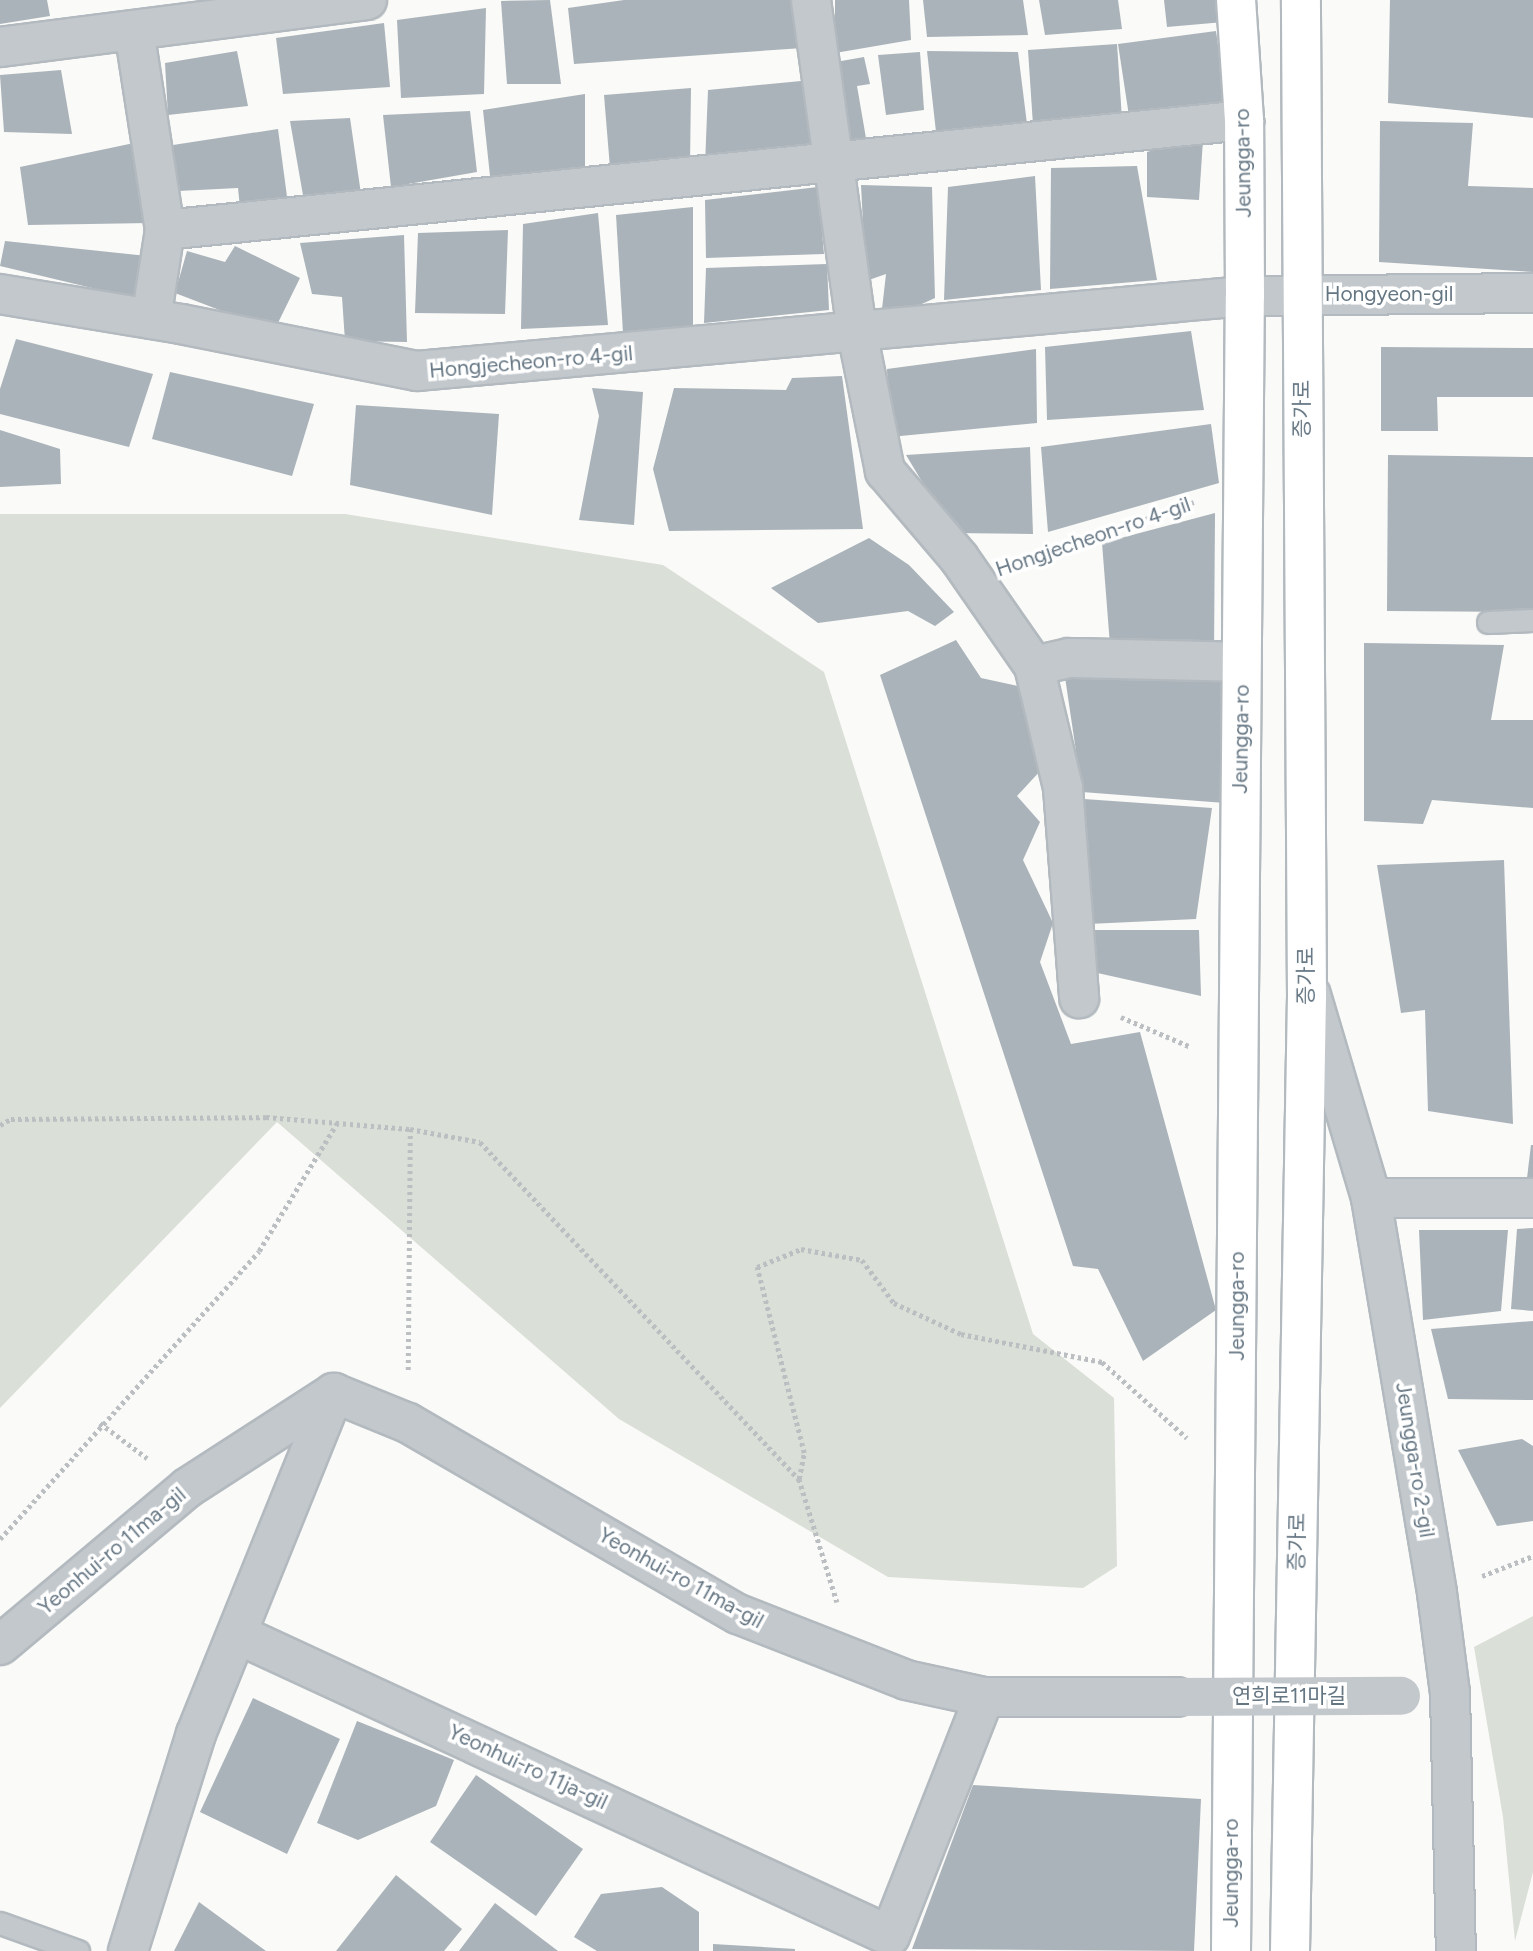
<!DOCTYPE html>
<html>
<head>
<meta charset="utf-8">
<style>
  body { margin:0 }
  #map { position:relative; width:1533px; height:1951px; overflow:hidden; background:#fafaf8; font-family:Figtree,"Noto Sans KR",sans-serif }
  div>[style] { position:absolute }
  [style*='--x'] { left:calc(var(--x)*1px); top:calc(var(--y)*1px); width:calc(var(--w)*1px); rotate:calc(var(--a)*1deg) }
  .green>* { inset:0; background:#dadfd7 }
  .building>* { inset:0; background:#aab3b9 }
  .path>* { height:4.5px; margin-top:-2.25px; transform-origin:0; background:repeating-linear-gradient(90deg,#bbbfc2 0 3.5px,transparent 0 7px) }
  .roads { filter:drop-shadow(2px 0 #b3babf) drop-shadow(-2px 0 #b3babf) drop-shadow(0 2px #b3babf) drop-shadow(0 -2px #b3babf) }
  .service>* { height:21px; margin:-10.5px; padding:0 10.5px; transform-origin:10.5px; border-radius:10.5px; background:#c3c8cc }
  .minor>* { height:38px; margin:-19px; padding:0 19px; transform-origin:19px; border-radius:19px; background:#c3c8cc }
  .secondary>* { height:38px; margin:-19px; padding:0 19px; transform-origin:19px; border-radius:19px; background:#fff }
  .minor-bridge>* { height:38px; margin:-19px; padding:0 19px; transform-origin:19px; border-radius:19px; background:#c3c8cc }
  span { translate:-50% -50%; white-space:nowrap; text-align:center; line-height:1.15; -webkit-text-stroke:7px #fff; paint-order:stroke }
  .street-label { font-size:21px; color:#657683 }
</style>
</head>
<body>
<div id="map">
  <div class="green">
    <i style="clip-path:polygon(0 514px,345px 514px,663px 565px,824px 672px,1033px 1334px,1114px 1398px,1117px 1566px,1083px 1588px,888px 1577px,619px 1419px,277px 1122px,0 1408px)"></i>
    <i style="clip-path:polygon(1533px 1616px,1533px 1872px,1515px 1941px,1503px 1817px,1474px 1647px)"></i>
  </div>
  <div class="building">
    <i style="clip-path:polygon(0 0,47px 0,50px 16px,0 24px)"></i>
    <i style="clip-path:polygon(550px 0,561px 84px,507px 84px,501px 1px)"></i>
    <i style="clip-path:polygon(624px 0,793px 0,803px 48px,574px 64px,568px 8px)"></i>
    <i style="clip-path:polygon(835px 0,909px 0,911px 40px,835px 53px)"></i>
    <i style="clip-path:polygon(923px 0,1023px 0,1028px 35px,927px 37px)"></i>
    <i style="clip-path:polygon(1039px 0,1118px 0,1122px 29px,1045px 35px)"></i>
    <i style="clip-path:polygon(1164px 0,1222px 0,1224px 22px,1167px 27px)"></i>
    <i style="clip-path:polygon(1390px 0,1533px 0,1533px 118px,1388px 103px)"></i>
    <i style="clip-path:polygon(486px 8px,484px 94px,401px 98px,397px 20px)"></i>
    <i style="clip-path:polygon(384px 23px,390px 87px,283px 94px,276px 38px)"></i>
    <i style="clip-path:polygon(1216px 31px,1226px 104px,1129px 116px,1118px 44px)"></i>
    <i style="clip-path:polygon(1117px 44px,1122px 119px,1033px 125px,1028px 50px)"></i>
    <i style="clip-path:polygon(237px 51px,248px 106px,168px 115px,165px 63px)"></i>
    <i style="clip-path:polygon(927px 51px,1018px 52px,1027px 124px,936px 132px)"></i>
    <i style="clip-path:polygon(920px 52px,924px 110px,886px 115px,878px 55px)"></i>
    <i style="clip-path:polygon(864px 57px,870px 84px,857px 86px,867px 144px,839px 147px,830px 63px)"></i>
    <i style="clip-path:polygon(61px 70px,72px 134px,4px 132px,0 75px)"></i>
    <i style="clip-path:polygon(801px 81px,816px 149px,705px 165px,708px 90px)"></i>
    <i style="clip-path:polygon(691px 88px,690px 163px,610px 168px,604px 95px)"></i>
    <i style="clip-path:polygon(585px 94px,585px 177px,490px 176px,483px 110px)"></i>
    <i style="clip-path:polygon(470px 111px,477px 172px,391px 187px,383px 115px)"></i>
    <i style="clip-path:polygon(350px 118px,361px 194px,304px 201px,290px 121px)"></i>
    <i style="clip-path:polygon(1380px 121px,1473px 123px,1468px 186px,1533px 188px,1533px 272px,1379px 262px)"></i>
    <i style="clip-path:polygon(278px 129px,288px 204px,240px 208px,238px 188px,178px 191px,173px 145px)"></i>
    <i style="clip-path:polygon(1191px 139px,1203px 140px,1199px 200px,1147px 197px,1147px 152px)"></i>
    <i style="clip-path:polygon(134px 143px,150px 223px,28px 225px,20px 167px)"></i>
    <i style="clip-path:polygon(1137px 166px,1157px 280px,1050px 289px,1051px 168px)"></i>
    <i style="clip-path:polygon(1035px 176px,1041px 290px,944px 300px,948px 187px)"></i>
    <i style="clip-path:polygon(861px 185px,932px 187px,935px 298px,902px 313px,882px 309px,886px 274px,866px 281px)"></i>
    <i style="clip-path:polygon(818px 187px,824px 254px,706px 258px,705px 200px)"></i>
    <i style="clip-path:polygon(693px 207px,693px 330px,623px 333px,616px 215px)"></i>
    <i style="clip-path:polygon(598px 213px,608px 325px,521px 329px,523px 224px)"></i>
    <i style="clip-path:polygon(508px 230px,505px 314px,415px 313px,418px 233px)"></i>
    <i style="clip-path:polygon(404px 235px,407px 342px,345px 341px,342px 297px,312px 294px,300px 243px)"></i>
    <i style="clip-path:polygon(5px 241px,147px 256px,151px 282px,134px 298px,0 266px)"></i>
    <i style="clip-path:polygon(235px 246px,300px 278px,274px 331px,175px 293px,187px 251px,225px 262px)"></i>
    <i style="clip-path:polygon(827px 264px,829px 310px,704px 323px,706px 268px)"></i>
    <i style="clip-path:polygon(1191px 331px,1204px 410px,1047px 420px,1045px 347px)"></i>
    <i style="clip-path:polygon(16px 339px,153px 374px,129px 447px,0 414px,0 389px)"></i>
    <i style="clip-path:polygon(1381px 347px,1533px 348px,1533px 397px,1437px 397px,1438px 431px,1381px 431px)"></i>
    <i style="clip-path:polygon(1036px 349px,1037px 423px,890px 437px,887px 369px)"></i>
    <i style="clip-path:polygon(170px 372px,314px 404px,292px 476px,152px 439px)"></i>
    <i style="clip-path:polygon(842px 376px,863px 529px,669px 531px,653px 469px,674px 388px,786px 390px,792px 378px)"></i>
    <i style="clip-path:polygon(592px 388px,643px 392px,634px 525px,579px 520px,599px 416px)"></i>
    <i style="clip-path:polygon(356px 405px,499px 414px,492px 515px,350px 485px)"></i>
    <i style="clip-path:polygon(1211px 424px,1219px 483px,1048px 532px,1041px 447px)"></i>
    <i style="clip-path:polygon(0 430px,60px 449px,61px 484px,0 487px)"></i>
    <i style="clip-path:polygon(1030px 447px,1033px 534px,953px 533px,906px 455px)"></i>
    <i style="clip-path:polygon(1388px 455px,1533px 457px,1533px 612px,1387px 611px)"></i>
    <i style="clip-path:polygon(1215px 513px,1214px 653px,1110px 645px,1102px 543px)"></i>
    <i style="clip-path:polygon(869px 538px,909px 565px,954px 612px,935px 626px,908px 611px,818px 623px,771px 588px)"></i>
    <i style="clip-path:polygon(956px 640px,981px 678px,1018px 686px,1042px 769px,1017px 796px,1040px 822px,1023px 860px,1053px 923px,1040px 962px,1071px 1044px,1140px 1032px,1216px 1310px,1143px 1361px,1098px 1269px,1073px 1266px,880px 675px)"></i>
    <i style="clip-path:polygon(1364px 643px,1504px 645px,1491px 720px,1533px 720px,1533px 808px,1432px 800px,1423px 824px,1364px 821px)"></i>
    <i style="clip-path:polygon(1065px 677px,1231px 679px,1225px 803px,1082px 792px)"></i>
    <i style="clip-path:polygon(1084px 799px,1212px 808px,1196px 919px,1088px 924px)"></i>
    <i style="clip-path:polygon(1504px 860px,1513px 1124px,1428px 1111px,1425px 1010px,1401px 1013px,1377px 865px)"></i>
    <i style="clip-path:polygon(1095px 930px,1199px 930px,1201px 996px,1093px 972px)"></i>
    <i style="clip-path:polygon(1531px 1145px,1533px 1145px,1533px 1178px,1527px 1178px)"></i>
    <i style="clip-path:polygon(1533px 1228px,1533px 1311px,1511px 1309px,1517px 1229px)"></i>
    <i style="clip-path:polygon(1419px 1230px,1508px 1230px,1501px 1311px,1423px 1320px)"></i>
    <i style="clip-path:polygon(1533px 1321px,1533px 1400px,1448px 1399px,1431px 1329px)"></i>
    <i style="clip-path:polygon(1522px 1439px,1533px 1446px,1533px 1521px,1497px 1526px,1458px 1450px)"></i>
    <i style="clip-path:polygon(253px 1698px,340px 1739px,287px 1854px,200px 1812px)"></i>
    <i style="clip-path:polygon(357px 1721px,454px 1760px,436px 1806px,358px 1840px,317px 1823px)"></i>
    <i style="clip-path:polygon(476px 1775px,583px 1849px,536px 1916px,430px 1842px)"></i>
    <i style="clip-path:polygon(973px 1785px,1201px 1799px,1194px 1951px,912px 1949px)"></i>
    <i style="clip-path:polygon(396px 1875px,462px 1929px,444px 1951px,336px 1951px)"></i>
    <i style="clip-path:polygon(662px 1887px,699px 1912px,699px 1951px,597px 1951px,574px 1937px,601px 1894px)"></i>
    <i style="clip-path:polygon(199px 1902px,266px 1951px,174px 1951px)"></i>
    <i style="clip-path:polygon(495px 1903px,558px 1951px,459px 1951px)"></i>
    <i style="clip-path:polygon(713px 1944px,795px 1949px,795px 1951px,713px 1951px)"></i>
  </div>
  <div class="path">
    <i style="--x:1020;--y:563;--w:184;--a:-19.3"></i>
    <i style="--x:1121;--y:1017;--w:76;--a:23.2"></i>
    <i style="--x:0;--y:1125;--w:13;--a:-29"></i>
    <i style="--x:11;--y:1119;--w:255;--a:-0.4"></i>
    <i style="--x:266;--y:1117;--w:144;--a:4.8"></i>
    <i style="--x:410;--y:1129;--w:71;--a:10.5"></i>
    <i style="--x:480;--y:1142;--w:464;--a:46.6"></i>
    <i style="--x:799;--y:1479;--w:26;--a:-79"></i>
    <i style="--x:804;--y:1453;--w:192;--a:-104.2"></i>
    <i style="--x:757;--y:1267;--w:48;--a:-22.2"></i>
    <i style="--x:801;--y:1249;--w:62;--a:10.2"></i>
    <i style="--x:862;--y:1260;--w:54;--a:53.3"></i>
    <i style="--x:894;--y:1303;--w:74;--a:24.8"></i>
    <i style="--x:961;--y:1334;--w:144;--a:11.2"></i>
    <i style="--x:1102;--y:1362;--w:114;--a:41.8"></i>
    <i style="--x:408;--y:1370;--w:241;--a:-89.5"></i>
    <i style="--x:100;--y:1423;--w:59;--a:36.7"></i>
    <i style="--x:799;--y:1479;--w:129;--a:72.8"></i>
    <i style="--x:0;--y:1539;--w:387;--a:-48"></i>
    <i style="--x:259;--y:1251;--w:150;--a:-58.6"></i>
    <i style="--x:1482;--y:1576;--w:55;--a:-21.4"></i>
  </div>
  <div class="roads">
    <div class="service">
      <i style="--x:1488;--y:622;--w:45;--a:-2.5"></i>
      <i style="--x:0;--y:1923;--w:83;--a:19.7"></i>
    </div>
    <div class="minor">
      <i style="--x:811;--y:0;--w:335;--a:82.1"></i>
      <i style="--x:857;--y:332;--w:142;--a:78.6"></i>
      <i style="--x:885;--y:471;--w:114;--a:49.6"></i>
      <i style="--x:959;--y:558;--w:131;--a:55.2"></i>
      <i style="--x:1034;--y:666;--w:125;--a:76.6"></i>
      <i style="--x:1063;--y:788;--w:211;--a:85.6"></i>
      <i style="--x:134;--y:30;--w:202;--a:81.2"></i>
      <i style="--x:165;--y:230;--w:90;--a:98.9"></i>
      <i style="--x:0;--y:47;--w:370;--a:-7.3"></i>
      <i style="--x:165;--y:230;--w:1085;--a:-5.82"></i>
      <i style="--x:0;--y:294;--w:183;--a:9.4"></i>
      <i style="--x:181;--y:324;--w:241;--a:11.3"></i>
      <i style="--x:417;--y:371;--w:831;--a:-5.18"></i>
      <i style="--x:1245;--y:296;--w:288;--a:-0.6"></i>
      <i style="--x:1034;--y:666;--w:36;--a:-13"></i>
      <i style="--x:1069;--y:658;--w:173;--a:1.3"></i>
      <i style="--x:1311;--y:995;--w:212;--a:73.5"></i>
      <i style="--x:1371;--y:1198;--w:400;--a:80.5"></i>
      <i style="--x:1437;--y:1593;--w:101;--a:82.6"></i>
      <i style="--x:1450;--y:1693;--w:258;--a:88.7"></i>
      <i style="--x:1371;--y:1198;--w:162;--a:0"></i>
      <i style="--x:237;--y:1634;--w:719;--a:24.82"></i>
      <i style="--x:890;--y:1936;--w:257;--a:-68.5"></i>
      <i style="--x:0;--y:1645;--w:244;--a:-40"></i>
      <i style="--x:187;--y:1488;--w:175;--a:-32.9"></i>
      <i style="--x:334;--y:1393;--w:80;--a:22.1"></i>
      <i style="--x:408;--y:1423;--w:381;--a:30.1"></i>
      <i style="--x:738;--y:1614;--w:180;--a:21.4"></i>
      <i style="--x:906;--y:1680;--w:80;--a:12.3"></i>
      <i style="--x:984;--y:1697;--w:193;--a:0"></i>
      <i style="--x:128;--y:1951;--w:227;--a:-72.6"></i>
      <i style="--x:196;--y:1734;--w:368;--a:-68"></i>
    </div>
    <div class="secondary">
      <i style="--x:1231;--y:1951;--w:1655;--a:-89.52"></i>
      <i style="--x:1245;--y:296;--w:176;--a:-90.3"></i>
      <i style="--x:1244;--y:120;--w:120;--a:-93.8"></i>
      <i style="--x:1290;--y:1951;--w:955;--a:-88.98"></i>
      <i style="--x:1307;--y:996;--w:996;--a:-90.35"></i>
    </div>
  </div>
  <div class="minor-bridge">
    <i style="--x:1177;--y:1697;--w:224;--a:-0.3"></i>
  </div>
  <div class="street-label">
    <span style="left:1243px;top:163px;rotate:-91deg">Jeungga-ro</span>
    <span style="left:1389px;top:294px">Hongyeon-gil</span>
    <span style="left:531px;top:362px;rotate:-5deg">Hongjecheon-ro 4-gil</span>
    <span style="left:1302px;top:409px;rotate:-90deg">증가로</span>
    <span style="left:1093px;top:537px;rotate:-19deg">Hongjecheon-ro 4-gil</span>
    <span style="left:1241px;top:739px;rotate:-89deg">Jeungga-ro</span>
    <span style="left:1306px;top:976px;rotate:-90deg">증가로</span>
    <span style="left:1237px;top:1306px;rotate:-90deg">Jeungga-ro</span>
    <span style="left:1415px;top:1460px;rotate:81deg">Jeungga-ro 2-gil</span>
    <span style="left:1297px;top:1542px;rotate:-89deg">증가로</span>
    <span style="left:112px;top:1551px;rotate:-40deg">Yeonhui-ro 11ma-gil</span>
    <span style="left:681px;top:1578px;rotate:29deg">Yeonhui-ro 11ma-gil</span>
    <span style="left:1289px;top:1696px">연희로11마길</span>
    <span style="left:528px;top:1767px;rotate:25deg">Yeonhui-ro 11ja-gil</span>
    <span style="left:1231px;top:1873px;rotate:-90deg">Jeungga-ro</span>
  </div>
</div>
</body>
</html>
